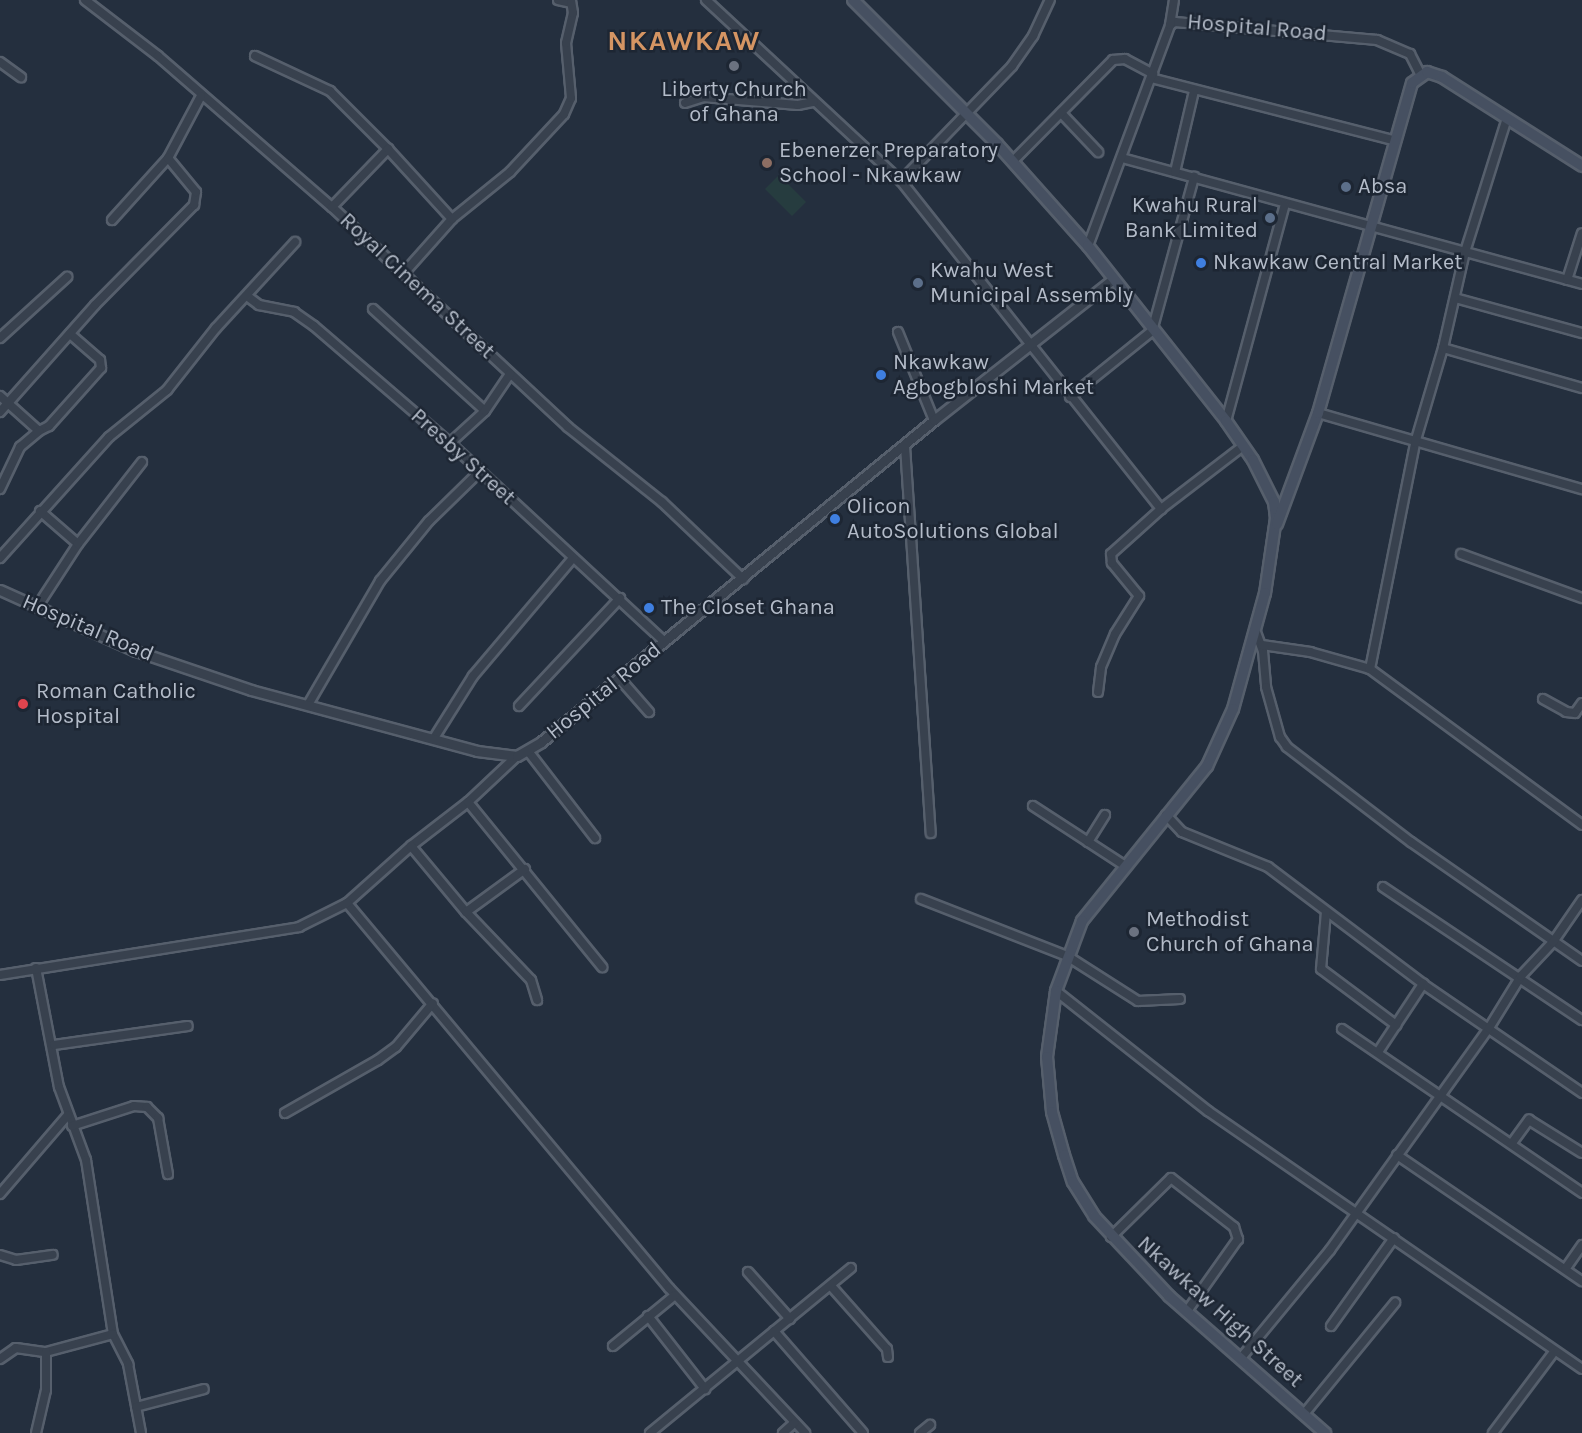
<!DOCTYPE html>
<html>
<head>
<meta charset="utf-8">
<style>
  body { margin:0 }
  #map { position:relative; width:1582px; height:1433px; overflow:hidden; background:#242f3e; font-family:Karla,sans-serif }
  div>[style] { position:absolute }
  [style*='--x'] { left:calc(var(--x)*1px); top:calc(var(--y)*1px); width:calc(var(--w)*1px); rotate:calc(var(--a)*1deg) }
  .green>* { inset:0; background:#263c3f }
  .roads { filter:drop-shadow(2px 0 #565f6c) drop-shadow(-2px 0 #565f6c) drop-shadow(0 2px #565f6c) drop-shadow(0 -2px #565f6c) }
  .minor>* { height:8px; margin:-4px; padding:0 4px; transform-origin:4px; border-radius:4px; background:#38414e }
  .tertiary>* { height:9px; margin:-4.5px; padding:0 4.5px; transform-origin:4.5px; border-radius:4.5px; background:#38414e }
  .secondary>* { height:10px; margin:-5px; padding:0 5px; transform-origin:5px; border-radius:5px; background:#465061 }
  .dots>* { width:16px; height:16px; translate:-50% -50%; box-sizing:border-box; border:3px solid #1d2633; border-radius:50% }
  span { translate:-50% -50%; white-space:nowrap; text-align:center; line-height:1.15; -webkit-text-stroke:5px #1d2633; paint-order:stroke }
  .street-label { font-size:22px; color:#b4bcc9 }
  .poi-label { font-size:22px; color:#b4bcc9 }
  .left { translate:0 -50%; text-align:left }
  .right { translate:-100% -50%; text-align:right }
  .district-label { font-size:28px; color:#d59563; font-weight:700; letter-spacing:1.5px }
</style>
</head>
<body>
<div id="map">
  <div class="green">
    <i style="clip-path:polygon(779px 175px,806px 202px,792px 216px,765px 189px)"></i>
  </div>
  <div class="roads">
    <div class="minor">
      <i style="--x:85;--y:0;--w:92;--a:37.5"></i>
      <i style="--x:158;--y:56;--w:230;--a:41"></i>
      <i style="--x:332;--y:207;--w:323;--a:43"></i>
      <i style="--x:568;--y:427;--w:120;--a:38.6"></i>
      <i style="--x:662;--y:502;--w:112;--a:43.5"></i>
      <i style="--x:558;--y:0;--w:13;--a:13"></i>
      <i style="--x:706;--y:0;--w:266;--a:42.9"></i>
      <i style="--x:901;--y:181;--w:419;--a:51.6"></i>
      <i style="--x:1161;--y:509;--w:103;--a:-37.5"></i>
      <i style="--x:1170;--y:25;--w:6;--a:-31"></i>
      <i style="--x:1175;--y:22;--w:203;--a:5.1"></i>
      <i style="--x:1377;--y:40;--w:36;--a:23"></i>
      <i style="--x:1410;--y:54;--w:22;--a:63"></i>
      <i style="--x:255;--y:56;--w:83;--a:25"></i>
      <i style="--x:330;--y:91;--w:82;--a:45"></i>
      <i style="--x:0;--y:62;--w:26;--a:36"></i>
      <i style="--x:1151;--y:78;--w:250;--a:14.4"></i>
      <i style="--x:685;--y:103;--w:19;--a:-18"></i>
      <i style="--x:703;--y:97;--w:95;--a:4.8"></i>
      <i style="--x:798;--y:105;--w:16;--a:-11"></i>
      <i style="--x:1061;--y:113;--w:54;--a:46.5"></i>
      <i style="--x:1122;--y:158;--w:477;--a:15.3"></i>
      <i style="--x:1013;--y:161;--w:142;--a:-45.3"></i>
      <i style="--x:1113;--y:60;--w:12;--a:-5"></i>
      <i style="--x:1125;--y:59;--w:32;--a:28"></i>
      <i style="--x:1175;--y:172;--w:83;--a:-76.8"></i>
      <i style="--x:901;--y:181;--w:160;--a:-46"></i>
      <i style="--x:1012;--y:66;--w:37;--a:-55"></i>
      <i style="--x:1033;--y:36;--w:40;--a:-65"></i>
      <i style="--x:332;--y:207;--w:81;--a:-46"></i>
      <i style="--x:388;--y:149;--w:95;--a:47.6"></i>
      <i style="--x:112;--y:220;--w:84;--a:-47.9"></i>
      <i style="--x:168;--y:158;--w:70;--a:-62"></i>
      <i style="--x:1088;--y:246;--w:236;--a:-69.6"></i>
      <i style="--x:1170;--y:25;--w:25;--a:-81"></i>
      <i style="--x:403;--y:274;--w:74;--a:-48.3"></i>
      <i style="--x:452;--y:219;--w:75;--a:-39"></i>
      <i style="--x:510;--y:172;--w:79;--a:-47"></i>
      <i style="--x:564;--y:114;--w:17;--a:-66"></i>
      <i style="--x:571;--y:98;--w:55;--a:-95.2"></i>
      <i style="--x:566;--y:43;--w:31;--a:-77"></i>
      <i style="--x:573;--y:13;--w:13;--a:-99"></i>
      <i style="--x:1567;--y:280;--w:49;--a:-72.3"></i>
      <i style="--x:247;--y:296;--w:15;--a:37"></i>
      <i style="--x:259;--y:305;--w:36;--a:11"></i>
      <i style="--x:294;--y:312;--w:24;--a:35"></i>
      <i style="--x:314;--y:326;--w:179;--a:40.7"></i>
      <i style="--x:450;--y:443;--w:293;--a:42.8"></i>
      <i style="--x:1455;--y:298;--w:132;--a:15.4"></i>
      <i style="--x:373;--y:309;--w:151;--a:42.3"></i>
      <i style="--x:898;--y:332;--w:95;--a:67.8"></i>
      <i style="--x:0;--y:338;--w:91;--a:-42.3"></i>
      <i style="--x:1443;--y:348;--w:145;--a:16.1"></i>
      <i style="--x:0;--y:396;--w:52;--a:41.9"></i>
      <i style="--x:39;--y:431;--w:11;--a:-27"></i>
      <i style="--x:49;--y:426;--w:78;--a:-48.1"></i>
      <i style="--x:101;--y:368;--w:8;--a:-97"></i>
      <i style="--x:100;--y:360;--w:40;--a:-139"></i>
      <i style="--x:1070;--y:397;--w:105;--a:-38.8"></i>
      <i style="--x:1152;--y:331;--w:160;--a:-74.7"></i>
      <i style="--x:0;--y:412;--w:143;--a:-48.4"></i>
      <i style="--x:95;--y:305;--w:141;--a:-45.3"></i>
      <i style="--x:194;--y:205;--w:13;--a:-81"></i>
      <i style="--x:196;--y:192;--w:44;--a:-129.5"></i>
      <i style="--x:1318;--y:413;--w:275;--a:16.1"></i>
      <i style="--x:1226;--y:421;--w:225;--a:-74.8"></i>
      <i style="--x:450;--y:443;--w:47;--a:-42.4"></i>
      <i style="--x:485;--y:411;--w:45;--a:-56"></i>
      <i style="--x:905;--y:446;--w:388;--a:86.2"></i>
      <i style="--x:0;--y:489;--w:47;--a:-64.5"></i>
      <i style="--x:20;--y:447;--w:25;--a:-40"></i>
      <i style="--x:40;--y:511;--w:50;--a:41"></i>
      <i style="--x:1461;--y:554;--w:129;--a:20"></i>
      <i style="--x:0;--y:558;--w:163;--a:-48"></i>
      <i style="--x:109;--y:437;--w:75;--a:-39"></i>
      <i style="--x:167;--y:390;--w:79;--a:-51.7"></i>
      <i style="--x:216;--y:328;--w:117;--a:-47.4"></i>
      <i style="--x:37;--y:607;--w:75;--a:-56.9"></i>
      <i style="--x:78;--y:544;--w:104;--a:-52"></i>
      <i style="--x:1256;--y:632;--w:20;--a:70"></i>
      <i style="--x:1263;--y:651;--w:36;--a:85"></i>
      <i style="--x:1266;--y:687;--w:52;--a:74.4"></i>
      <i style="--x:1280;--y:737;--w:12;--a:55"></i>
      <i style="--x:1287;--y:747;--w:156;--a:37.5"></i>
      <i style="--x:1411;--y:842;--w:208;--a:34.8"></i>
      <i style="--x:1262;--y:645;--w:49;--a:8.3"></i>
      <i style="--x:1310;--y:652;--w:62;--a:15.8"></i>
      <i style="--x:1370;--y:669;--w:263;--a:36.3"></i>
      <i style="--x:1370;--y:669;--w:230;--a:-78.7"></i>
      <i style="--x:1415;--y:443;--w:99;--a:-73.6"></i>
      <i style="--x:1443;--y:348;--w:98;--a:-77.1"></i>
      <i style="--x:1465;--y:252;--w:140;--a:-72.6"></i>
      <i style="--x:620;--y:679;--w:44;--a:48.7"></i>
      <i style="--x:1098;--y:692;--w:25;--a:-83"></i>
      <i style="--x:1101;--y:667;--w:36;--a:-67"></i>
      <i style="--x:1115;--y:634;--w:45;--a:-57.7"></i>
      <i style="--x:1139;--y:596;--w:43;--a:-129.3"></i>
      <i style="--x:1112;--y:563;--w:9;--a:-96"></i>
      <i style="--x:1111;--y:554;--w:67;--a:-42"></i>
      <i style="--x:1543;--y:699;--w:26;--a:29"></i>
      <i style="--x:1566;--y:712;--w:9;--a:6"></i>
      <i style="--x:1575;--y:713;--w:12;--a:-55"></i>
      <i style="--x:309;--y:703;--w:141;--a:-59.8"></i>
      <i style="--x:380;--y:581;--w:77;--a:-50.8"></i>
      <i style="--x:429;--y:521;--w:70;--a:-44.4"></i>
      <i style="--x:519;--y:706;--w:148;--a:-46.9"></i>
      <i style="--x:434;--y:738;--w:73;--a:-57.8"></i>
      <i style="--x:473;--y:676;--w:155;--a:-49.7"></i>
      <i style="--x:528;--y:751;--w:110;--a:52.4"></i>
      <i style="--x:517;--y:756;--w:67;--a:136.8"></i>
      <i style="--x:468;--y:802;--w:72;--a:142.3"></i>
      <i style="--x:411;--y:846;--w:86;--a:138.3"></i>
      <i style="--x:347;--y:903;--w:502;--a:50.09"></i>
      <i style="--x:669;--y:1288;--w:199;--a:46.8"></i>
      <i style="--x:468;--y:802;--w:213;--a:50.9"></i>
      <i style="--x:1033;--y:806;--w:108;--a:33"></i>
      <i style="--x:1166;--y:815;--w:23;--a:47"></i>
      <i style="--x:1182;--y:832;--w:93;--a:22.1"></i>
      <i style="--x:1268;--y:867;--w:194;--a:37"></i>
      <i style="--x:1423;--y:984;--w:193;--a:34.4"></i>
      <i style="--x:1088;--y:842;--w:32;--a:-58"></i>
      <i style="--x:411;--y:846;--w:86;--a:50.2"></i>
      <i style="--x:466;--y:912;--w:94;--a:46.3"></i>
      <i style="--x:531;--y:980;--w:21;--a:73"></i>
      <i style="--x:1383;--y:887;--w:239;--a:33.8"></i>
      <i style="--x:921;--y:899;--w:157;--a:21.3"></i>
      <i style="--x:1067;--y:956;--w:84;--a:32.4"></i>
      <i style="--x:1138;--y:1001;--w:42;--a:-2.7"></i>
      <i style="--x:466;--y:912;--w:73;--a:-36.1"></i>
      <i style="--x:1326;--y:912;--w:57;--a:95"></i>
      <i style="--x:1321;--y:969;--w:94;--a:36.7"></i>
      <i style="--x:36;--y:968;--w:121;--a:79.1"></i>
      <i style="--x:59;--y:1087;--w:78;--a:69.7"></i>
      <i style="--x:86;--y:1160;--w:176;--a:81.2"></i>
      <i style="--x:113;--y:1334;--w:34;--a:63"></i>
      <i style="--x:128;--y:1364;--w:70;--a:79.3"></i>
      <i style="--x:0;--y:975;--w:303;--a:-9.1"></i>
      <i style="--x:299;--y:927;--w:54;--a:-26.6"></i>
      <i style="--x:1056;--y:991;--w:194;--a:38.3"></i>
      <i style="--x:1208;--y:1111;--w:454;--a:34.6"></i>
      <i style="--x:1342;--y:1029;--w:291;--a:34.3"></i>
      <i style="--x:54;--y:1045;--w:135;--a:-8.1"></i>
      <i style="--x:1378;--y:1052;--w:82;--a:-56.5"></i>
      <i style="--x:285;--y:1113;--w:107;--a:-29.7"></i>
      <i style="--x:378;--y:1060;--w:22;--a:-36"></i>
      <i style="--x:396;--y:1047;--w:57;--a:-49.9"></i>
      <i style="--x:72;--y:1126;--w:65;--a:-17.9"></i>
      <i style="--x:134;--y:1106;--w:13;--a:4"></i>
      <i style="--x:147;--y:1107;--w:16;--a:45"></i>
      <i style="--x:158;--y:1118;--w:57;--a:79.9"></i>
      <i style="--x:1512;--y:1143;--w:29;--a:-54"></i>
      <i style="--x:1529;--y:1120;--w:62;--a:31.9"></i>
      <i style="--x:1397;--y:1155;--w:224;--a:34.3"></i>
      <i style="--x:0;--y:1194;--w:104;--a:-49.3"></i>
      <i style="--x:1111;--y:1237;--w:84;--a:-44.5"></i>
      <i style="--x:1171;--y:1178;--w:80;--a:37.9"></i>
      <i style="--x:1234;--y:1227;--w:13;--a:72"></i>
      <i style="--x:1238;--y:1239;--w:88;--a:125.3"></i>
      <i style="--x:0;--y:1255;--w:17;--a:17"></i>
      <i style="--x:16;--y:1260;--w:37;--a:-8"></i>
      <i style="--x:1566;--y:1268;--w:28;--a:-55"></i>
      <i style="--x:748;--y:1272;--w:63;--a:48.2"></i>
      <i style="--x:831;--y:1286;--w:84;--a:48.4"></i>
      <i style="--x:887;--y:1349;--w:8;--a:83"></i>
      <i style="--x:648;--y:1316;--w:93;--a:52"></i>
      <i style="--x:1331;--y:1326;--w:108;--a:-54.4"></i>
      <i style="--x:774;--y:1331;--w:135;--a:48.9"></i>
      <i style="--x:613;--y:1346;--w:80;--a:-39.4"></i>
      <i style="--x:1241;--y:1358;--w:140;--a:-50.5"></i>
      <i style="--x:1330;--y:1250;--w:273;--a:-54.4"></i>
      <i style="--x:1489;--y:1028;--w:61;--a:-58.4"></i>
      <i style="--x:1521;--y:976;--w:47;--a:-46.7"></i>
      <i style="--x:1553;--y:942;--w:51;--a:-55.4"></i>
      <i style="--x:0;--y:1359;--w:19;--a:-35"></i>
      <i style="--x:16;--y:1348;--w:30;--a:8"></i>
      <i style="--x:46;--y:1352;--w:69;--a:-15"></i>
      <i style="--x:136;--y:1407;--w:70;--a:-14.8"></i>
      <i style="--x:1304;--y:1414;--w:144;--a:-50.7"></i>
      <i style="--x:36;--y:1433;--w:44;--a:-76.9"></i>
      <i style="--x:46;--y:1390;--w:38;--a:-90"></i>
      <i style="--x:650;--y:1433;--w:260;--a:-39.4"></i>
      <i style="--x:783;--y:1433;--w:15;--a:-42"></i>
      <i style="--x:920;--y:1433;--w:13;--a:-39"></i>
      <i style="--x:1493;--y:1433;--w:100;--a:-53.1"></i>
    </div>
    <div class="tertiary">
      <i style="--x:0;--y:590;--w:149;--a:24.2"></i>
      <i style="--x:136;--y:651;--w:121;--a:18.7"></i>
      <i style="--x:251;--y:690;--w:234;--a:15.1"></i>
      <i style="--x:477;--y:751;--w:40;--a:7.1"></i>
      <i style="--x:517;--y:756;--w:28;--a:-30"></i>
      <i style="--x:541;--y:742;--w:508;--a:-39.33"></i>
      <i style="--x:934;--y:420;--w:226;--a:-38.2"></i>
    </div>
    <div class="secondary">
      <i style="--x:853;--y:0;--w:204;--a:45"></i>
      <i style="--x:997;--y:144;--w:137;--a:48.3"></i>
      <i style="--x:1088;--y:246;--w:223;--a:51.7"></i>
      <i style="--x:1226;--y:421;--w:47;--a:55.3"></i>
      <i style="--x:1253;--y:460;--w:47;--a:63.4"></i>
      <i style="--x:1274;--y:502;--w:16;--a:83"></i>
      <i style="--x:1276;--y:518;--w:76;--a:98.3"></i>
      <i style="--x:1265;--y:593;--w:120;--a:105.4"></i>
      <i style="--x:1233;--y:709;--w:63;--a:114.5"></i>
      <i style="--x:1207;--y:766;--w:199;--a:128.9"></i>
      <i style="--x:1082;--y:921;--w:75;--a:110.4"></i>
      <i style="--x:1056;--y:991;--w:67;--a:97.8"></i>
      <i style="--x:1047;--y:1057;--w:55;--a:84.8"></i>
      <i style="--x:1052;--y:1112;--w:45;--a:74.4"></i>
      <i style="--x:1064;--y:1155;--w:28;--a:72"></i>
      <i style="--x:1073;--y:1182;--w:40;--a:58"></i>
      <i style="--x:1094;--y:1216;--w:110;--a:46.8"></i>
      <i style="--x:1169;--y:1296;--w:208;--a:41.3"></i>
      <i style="--x:1277;--y:524;--w:118;--a:-69.7"></i>
      <i style="--x:1318;--y:413;--w:343;--a:-74.1"></i>
      <i style="--x:1412;--y:83;--w:19;--a:-36"></i>
      <i style="--x:1427;--y:72;--w:16;--a:18"></i>
      <i style="--x:1442;--y:77;--w:166;--a:32.4"></i>
    </div>
  </div>
  <div class="dots">
    <i style="left:734px;top:66px;background:#6b7280"></i>
    <i style="left:767px;top:163px;background:#8d6e63"></i>
    <i style="left:1346px;top:187px;background:#5c6f8a"></i>
    <i style="left:1270px;top:218px;background:#5c6f8a"></i>
    <i style="left:1201px;top:263px;background:#3f7fe0"></i>
    <i style="left:918px;top:283px;background:#5c6f8a"></i>
    <i style="left:881px;top:375px;background:#3f7fe0"></i>
    <i style="left:835px;top:519px;background:#3f7fe0"></i>
    <i style="left:649px;top:608px;background:#3f7fe0"></i>
    <i style="left:23px;top:704px;background:#e0444e"></i>
    <i style="left:1134px;top:932px;background:#6b7280"></i>
  </div>
  <div class="street-label">
    <span style="left:1257px;top:28px;rotate:5deg">Hospital Road</span>
    <span style="left:417px;top:286px;rotate:43deg">Royal Cinema Street</span>
    <span style="left:463px;top:457px;rotate:42deg">Presby Street</span>
    <span style="left:88px;top:628px;rotate:23deg">Hospital Road</span>
    <span style="left:604px;top:691px;rotate:-39deg">Hospital Road</span>
    <span style="left:1220px;top:1312px;rotate:42deg">Nkawkaw High Street</span>
  </div>
  <div class="poi-label">
    <span style="left:734px;top:102px">Liberty Church<br>of Ghana</span>
    <span class="left" style="left:779px;top:163px">Ebenerzer Preparatory<br>School - Nkawkaw</span>
    <span class="left" style="left:1358px;top:187px">Absa</span>
    <span class="right" style="left:1258px;top:218px">Kwahu Rural<br>Bank Limited</span>
    <span class="left" style="left:1213px;top:263px">Nkawkaw Central Market</span>
    <span class="left" style="left:930px;top:283px">Kwahu West<br>Municipal Assembly</span>
    <span class="left" style="left:893px;top:375px">Nkawkaw<br>Agbogbloshi Market</span>
    <span class="left" style="left:847px;top:519px">Olicon<br>AutoSolutions Global</span>
    <span class="left" style="left:661px;top:608px">The Closet Ghana</span>
    <span class="left" style="left:36px;top:704px">Roman Catholic<br>Hospital</span>
    <span class="left" style="left:1146px;top:932px">Methodist<br>Church of Ghana</span>
  </div>
  <div class="district-label">
    <span style="left:684px;top:41px">NKAWKAW</span>
  </div>
</div>
</body>
</html>
